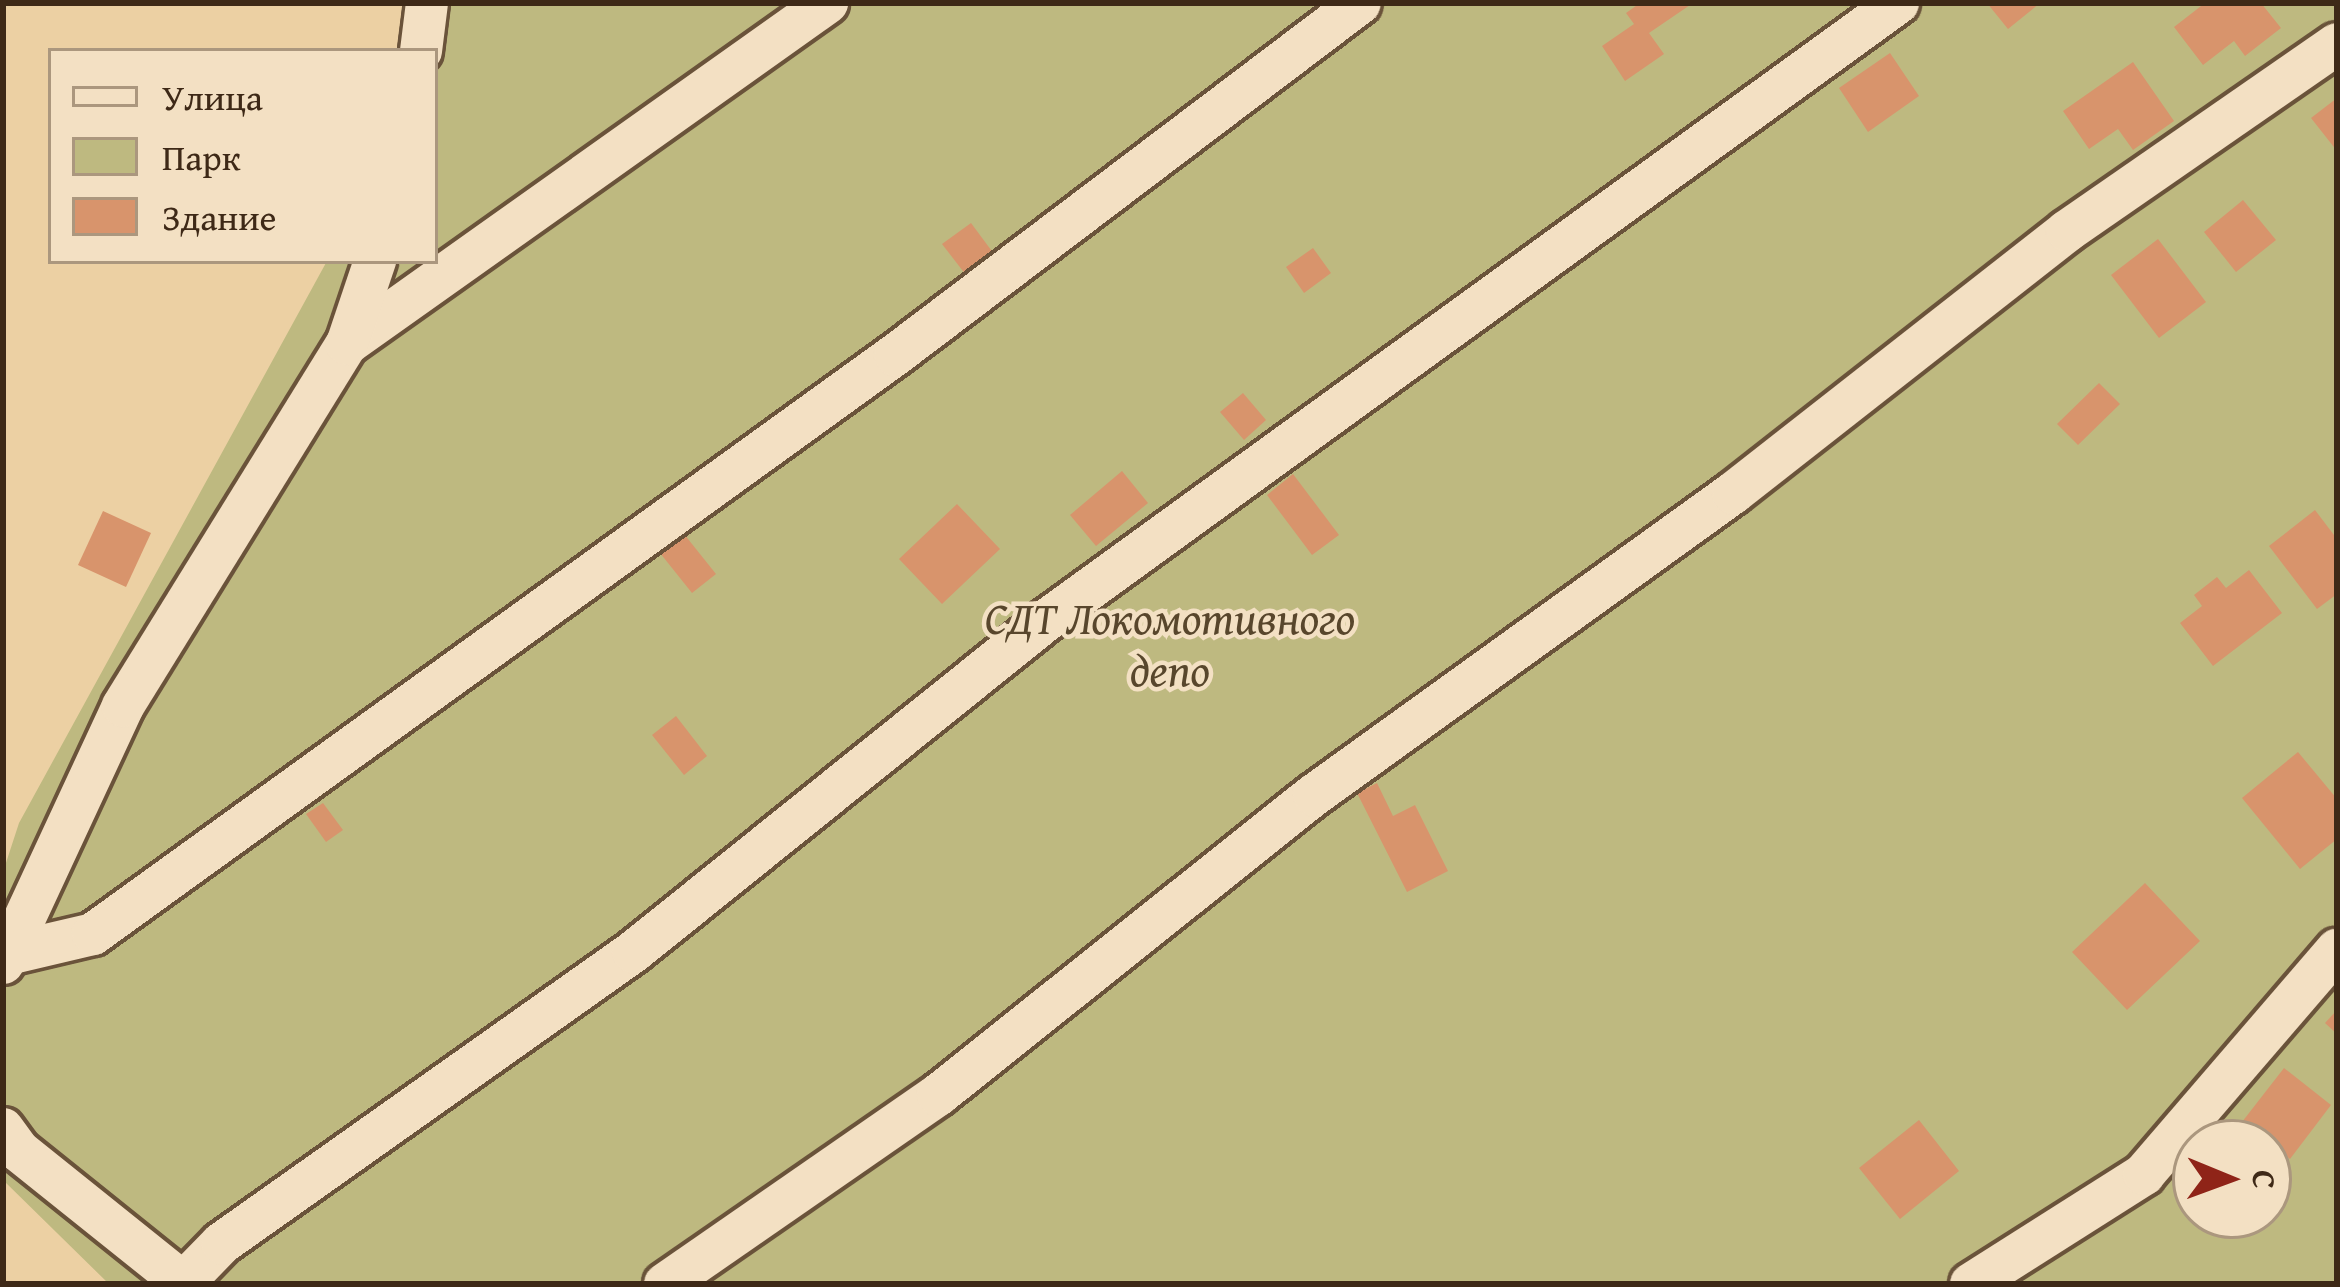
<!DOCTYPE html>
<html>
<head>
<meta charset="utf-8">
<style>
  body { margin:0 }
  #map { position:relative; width:2340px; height:1287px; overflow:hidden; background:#ecd0a3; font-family:"Gentium Book Plus",serif }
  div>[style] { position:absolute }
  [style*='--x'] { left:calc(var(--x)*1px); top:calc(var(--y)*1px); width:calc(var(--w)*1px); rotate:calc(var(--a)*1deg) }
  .green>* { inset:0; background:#beb980 }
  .building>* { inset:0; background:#d8946c }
  .roads { filter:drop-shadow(3px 0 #6a533a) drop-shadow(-3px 0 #6a533a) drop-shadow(0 3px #6a533a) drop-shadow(0 -3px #6a533a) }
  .minor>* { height:42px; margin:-21px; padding:0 21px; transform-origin:21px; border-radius:21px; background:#f3e0c3 }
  span { translate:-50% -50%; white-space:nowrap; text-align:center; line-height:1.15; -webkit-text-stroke:9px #f3e0c3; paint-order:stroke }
  .park-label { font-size:45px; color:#58462c; font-style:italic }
  .frame { position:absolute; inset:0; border:6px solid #3e2917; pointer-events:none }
  .legend { position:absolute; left:48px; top:48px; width:390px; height:216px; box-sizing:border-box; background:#f3e0c3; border:3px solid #ab977e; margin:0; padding:15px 21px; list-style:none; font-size:36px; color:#3e2917 }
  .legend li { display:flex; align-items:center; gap:24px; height:60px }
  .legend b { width:60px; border:3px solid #ab977e }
  .north { position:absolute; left:2172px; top:1119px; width:120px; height:120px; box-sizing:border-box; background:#f3e0c3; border:3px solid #ab977e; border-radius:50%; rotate:91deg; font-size:33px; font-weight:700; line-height:48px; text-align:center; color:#3e2917 }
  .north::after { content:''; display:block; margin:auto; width:42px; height:54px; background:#8f2418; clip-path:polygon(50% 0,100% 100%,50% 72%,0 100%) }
</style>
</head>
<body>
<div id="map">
  <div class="green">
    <i style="clip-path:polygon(evenodd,406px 3px,2337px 3px,2337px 1284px,109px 1284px,3px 1180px,3px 872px,19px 823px,327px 261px,435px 261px,435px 51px,400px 51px,406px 3px,2196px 1143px,2268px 1143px,2268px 1215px,2196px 1215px,2196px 1143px)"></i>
  </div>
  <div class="building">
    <i style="clip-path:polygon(1640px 3px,1693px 3px,1649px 33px,1664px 54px,1625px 81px,1602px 46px,1634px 24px,1626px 13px)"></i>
    <i style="clip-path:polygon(1987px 3px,2040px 3px,2008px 29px)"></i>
    <i style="clip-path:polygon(2205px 3px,2261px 3px,2281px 28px,2245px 56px,2234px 41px,2203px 65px,2174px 27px)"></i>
    <i style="clip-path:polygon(1890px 53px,1919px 96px,1868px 132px,1839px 88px)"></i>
    <i style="clip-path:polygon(2133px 62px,2174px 121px,2133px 150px,2118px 129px,2089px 149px,2063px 111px)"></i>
    <i style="clip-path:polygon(2337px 98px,2337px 151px,2311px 118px)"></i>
    <i style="clip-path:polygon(2243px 200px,2276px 240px,2236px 272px,2204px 232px)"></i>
    <i style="clip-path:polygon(971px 223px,994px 254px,966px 275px,942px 244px)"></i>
    <i style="clip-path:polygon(2158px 239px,2206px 302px,2159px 338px,2111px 275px)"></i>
    <i style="clip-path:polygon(1313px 248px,1331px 273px,1304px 293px,1286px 267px)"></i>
    <i style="clip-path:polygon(2099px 383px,2120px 404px,2078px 445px,2057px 424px)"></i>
    <i style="clip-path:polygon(1243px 393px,1266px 420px,1244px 440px,1220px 412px)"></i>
    <i style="clip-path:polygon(1122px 471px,1148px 503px,1096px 546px,1070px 515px)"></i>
    <i style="clip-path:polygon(1293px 474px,1339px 535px,1312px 555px,1267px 495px)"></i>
    <i style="clip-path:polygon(957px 504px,1000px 549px,942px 604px,899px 559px)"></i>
    <i style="clip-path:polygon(2315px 510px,2337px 539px,2337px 594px,2317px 609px,2269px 546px)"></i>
    <i style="clip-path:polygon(103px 511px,151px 533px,126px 587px,78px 565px)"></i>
    <i style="clip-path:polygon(684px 534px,716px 574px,692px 593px,660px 553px)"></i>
    <i style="clip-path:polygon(2249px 570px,2282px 613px,2213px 666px,2180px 623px,2202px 606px,2194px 595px,2217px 577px,2226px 588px)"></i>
    <i style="clip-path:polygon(676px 716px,707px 756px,684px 775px,652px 735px)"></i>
    <i style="clip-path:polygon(2298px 752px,2337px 799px,2337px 839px,2300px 869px,2242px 798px)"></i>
    <i style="clip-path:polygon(1377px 783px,1393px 816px,1415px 805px,1448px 871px,1407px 892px,1357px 793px)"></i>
    <i style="clip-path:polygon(323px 803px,343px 830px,326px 842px,306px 814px)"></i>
    <i style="clip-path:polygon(2145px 883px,2200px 941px,2127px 1010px,2072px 952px)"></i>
    <i style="clip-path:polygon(2337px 1010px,2337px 1034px,2325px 1023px)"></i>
    <i style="clip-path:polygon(2284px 1068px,2331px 1105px,2290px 1159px,2242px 1122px)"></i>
    <i style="clip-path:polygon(1919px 1120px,1959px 1171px,1900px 1219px,1859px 1168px)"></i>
  </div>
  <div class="roads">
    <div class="minor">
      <i style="--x:421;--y:51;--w:48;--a:-82.9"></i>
      <i style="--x:347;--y:344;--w:589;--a:-35.39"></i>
      <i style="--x:8;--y:954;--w:273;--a:-65.1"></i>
      <i style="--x:123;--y:706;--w:426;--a:-58.3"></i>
      <i style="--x:347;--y:344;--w:88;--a:-71.4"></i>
      <i style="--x:3;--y:963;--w:10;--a:-61"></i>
      <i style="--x:8;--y:954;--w:87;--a:-13.2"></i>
      <i style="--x:93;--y:934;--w:989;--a:-35.83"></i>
      <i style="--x:895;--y:355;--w:583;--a:-37.13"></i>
      <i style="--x:3;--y:1129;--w:27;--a:54"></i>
      <i style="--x:19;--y:1151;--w:208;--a:38.7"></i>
      <i style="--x:182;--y:1284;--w:57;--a:-45.7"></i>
      <i style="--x:222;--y:1243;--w:504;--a:-35.3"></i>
      <i style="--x:633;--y:952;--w:527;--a:-38.76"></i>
      <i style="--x:1044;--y:622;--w:1055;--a:-35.94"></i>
      <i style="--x:665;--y:1284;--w:332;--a:-34.7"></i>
      <i style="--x:938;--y:1095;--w:481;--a:-38.6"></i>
      <i style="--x:1314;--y:795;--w:516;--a:-35.78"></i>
      <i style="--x:1733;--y:493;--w:424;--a:-38.1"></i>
      <i style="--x:2067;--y:231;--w:328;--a:-34.7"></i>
      <i style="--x:1971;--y:1284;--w:205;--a:-32.4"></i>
      <i style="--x:2144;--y:1174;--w:296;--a:-49.3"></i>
    </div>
  </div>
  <div class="park-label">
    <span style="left:1170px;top:644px">СДТ Локомотивного<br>депо</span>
  </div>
  <div class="frame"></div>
  <ul class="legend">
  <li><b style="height:15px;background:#f3e0c3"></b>Улица</li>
  <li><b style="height:33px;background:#beb980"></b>Парк</li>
  <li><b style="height:33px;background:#d8946c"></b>Здание</li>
  </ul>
  <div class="north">С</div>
</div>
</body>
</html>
